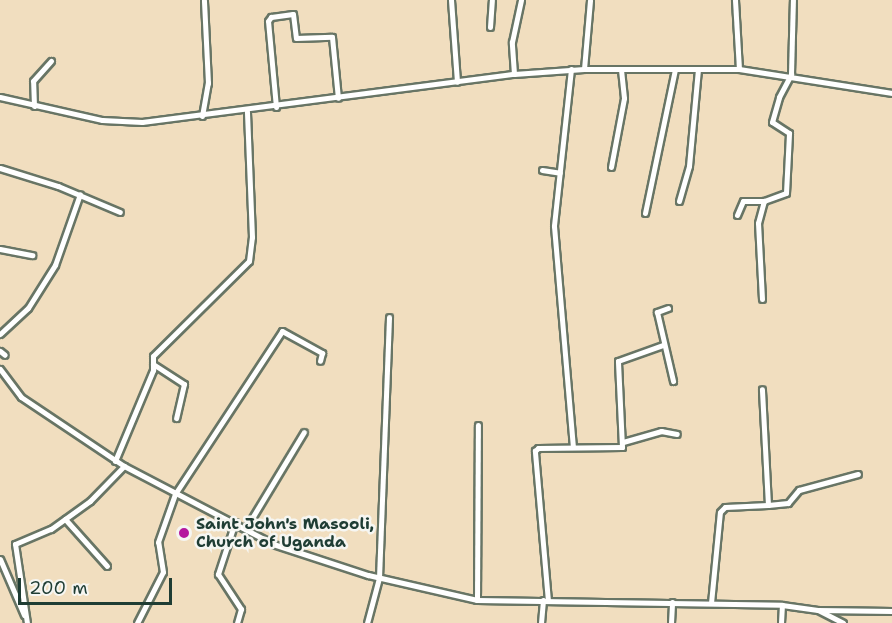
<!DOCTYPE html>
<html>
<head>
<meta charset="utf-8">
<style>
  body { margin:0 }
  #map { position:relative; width:892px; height:623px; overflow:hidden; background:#f1debf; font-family:"Shantell Sans",sans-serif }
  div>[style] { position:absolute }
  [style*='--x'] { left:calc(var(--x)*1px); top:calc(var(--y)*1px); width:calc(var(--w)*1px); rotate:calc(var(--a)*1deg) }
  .roads { filter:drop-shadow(2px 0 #687565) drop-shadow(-2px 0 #687565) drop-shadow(0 2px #687565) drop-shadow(0 -2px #687565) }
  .minor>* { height:5px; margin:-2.5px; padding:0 2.5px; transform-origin:2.5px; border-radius:2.5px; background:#fff }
  .dots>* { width:16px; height:16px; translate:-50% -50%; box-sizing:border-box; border:3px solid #f6f6f2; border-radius:50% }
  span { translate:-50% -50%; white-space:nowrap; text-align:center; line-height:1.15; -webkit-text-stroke:5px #f6f6f2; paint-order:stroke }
  .poi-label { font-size:16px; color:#1f3d34; font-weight:700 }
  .left { translate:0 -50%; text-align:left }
  .scale { position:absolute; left:18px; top:578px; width:154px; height:27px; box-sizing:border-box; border:3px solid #1f3d34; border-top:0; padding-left:8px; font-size:18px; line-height:21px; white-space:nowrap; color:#1f3d34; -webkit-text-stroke:4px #f6f6f2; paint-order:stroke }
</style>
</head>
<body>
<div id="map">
  <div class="roads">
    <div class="minor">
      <i style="--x:451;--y:0;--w:82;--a:85.8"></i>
      <i style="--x:735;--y:0;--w:69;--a:86.7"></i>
      <i style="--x:490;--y:27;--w:27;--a:-86"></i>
      <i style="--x:571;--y:69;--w:158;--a:96.2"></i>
      <i style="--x:554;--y:226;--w:221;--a:85.1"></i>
      <i style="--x:584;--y:69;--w:69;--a:-85"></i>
      <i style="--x:514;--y:74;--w:32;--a:-94"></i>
      <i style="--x:512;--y:42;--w:43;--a:-77.9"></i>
      <i style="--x:0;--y:97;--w:105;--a:12.7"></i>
      <i style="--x:102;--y:120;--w:40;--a:2.9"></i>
      <i style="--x:142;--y:122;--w:375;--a:-7.4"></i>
      <i style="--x:514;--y:74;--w:70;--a:-4.1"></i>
      <i style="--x:584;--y:69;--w:155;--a:0"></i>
      <i style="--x:739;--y:69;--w:155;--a:8.9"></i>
      <i style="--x:34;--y:106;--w:25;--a:-92"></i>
      <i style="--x:33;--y:81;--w:27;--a:-48"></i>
      <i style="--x:276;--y:107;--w:86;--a:-95.3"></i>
      <i style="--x:268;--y:21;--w:5;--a:-53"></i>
      <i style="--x:271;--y:17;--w:22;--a:-8"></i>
      <i style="--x:293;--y:14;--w:24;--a:83"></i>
      <i style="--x:296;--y:38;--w:36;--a:-2"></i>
      <i style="--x:332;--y:37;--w:61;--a:84.4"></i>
      <i style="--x:202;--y:116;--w:34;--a:-80"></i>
      <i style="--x:208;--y:83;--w:83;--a:-92.8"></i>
      <i style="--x:611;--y:167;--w:70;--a:-79.3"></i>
      <i style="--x:624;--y:98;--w:29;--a:-96"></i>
      <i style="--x:0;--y:168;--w:61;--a:17.2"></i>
      <i style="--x:58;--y:186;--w:67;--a:22.8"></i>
      <i style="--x:542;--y:170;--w:18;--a:9"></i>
      <i style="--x:679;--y:201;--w:36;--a:-74"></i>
      <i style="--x:689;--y:166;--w:97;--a:-84.7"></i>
      <i style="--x:645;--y:213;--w:147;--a:-78.2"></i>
      <i style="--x:737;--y:215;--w:15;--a:-67"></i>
      <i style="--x:743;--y:201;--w:21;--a:0"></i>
      <i style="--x:0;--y:249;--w:33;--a:11"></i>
      <i style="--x:762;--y:299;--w:76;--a:-93"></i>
      <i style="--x:758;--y:223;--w:23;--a:-75"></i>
      <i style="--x:764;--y:201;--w:23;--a:-20"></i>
      <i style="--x:786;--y:193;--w:60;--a:-87.1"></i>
      <i style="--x:789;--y:133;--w:20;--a:-147"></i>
      <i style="--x:772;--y:122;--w:26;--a:-74"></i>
      <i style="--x:779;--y:97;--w:26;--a:-62"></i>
      <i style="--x:791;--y:74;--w:74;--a:-88.5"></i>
      <i style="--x:668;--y:308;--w:12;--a:160"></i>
      <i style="--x:657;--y:312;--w:71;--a:76.9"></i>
      <i style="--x:0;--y:334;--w:38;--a:-43"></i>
      <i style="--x:28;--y:308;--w:51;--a:-57.9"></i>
      <i style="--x:55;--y:265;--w:75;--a:-70.6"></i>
      <i style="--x:0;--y:351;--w:6;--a:39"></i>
      <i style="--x:153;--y:364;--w:37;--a:33"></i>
      <i style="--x:184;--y:384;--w:35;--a:103"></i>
      <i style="--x:0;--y:369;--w:35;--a:53"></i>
      <i style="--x:21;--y:397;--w:124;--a:33.8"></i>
      <i style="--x:124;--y:466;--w:168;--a:27.6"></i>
      <i style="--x:273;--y:544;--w:100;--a:18.1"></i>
      <i style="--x:368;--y:575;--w:112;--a:12.9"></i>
      <i style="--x:477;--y:600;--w:305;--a:0.9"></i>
      <i style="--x:782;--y:605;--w:36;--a:8"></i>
      <i style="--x:818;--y:610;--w:28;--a:27"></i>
      <i style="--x:623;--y:442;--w:40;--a:-16"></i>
      <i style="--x:661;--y:431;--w:16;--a:11"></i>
      <i style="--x:115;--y:461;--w:99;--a:-67.3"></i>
      <i style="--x:153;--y:370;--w:14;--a:-90"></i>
      <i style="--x:153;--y:356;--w:135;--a:-44.7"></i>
      <i style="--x:249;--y:261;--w:24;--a:-83"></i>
      <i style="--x:252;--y:237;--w:126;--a:-92.3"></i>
      <i style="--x:768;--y:505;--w:20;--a:-6"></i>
      <i style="--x:788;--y:503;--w:17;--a:-50"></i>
      <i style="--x:799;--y:490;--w:61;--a:-15.2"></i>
      <i style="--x:65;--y:519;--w:63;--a:48.2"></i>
      <i style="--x:235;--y:522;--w:55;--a:108.1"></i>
      <i style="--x:218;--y:574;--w:42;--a:56.7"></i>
      <i style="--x:241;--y:609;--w:15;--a:106"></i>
      <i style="--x:246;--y:528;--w:112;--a:-58.9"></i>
      <i style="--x:0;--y:559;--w:61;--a:66.8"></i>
      <i style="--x:477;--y:600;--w:175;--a:-89.7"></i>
      <i style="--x:548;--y:601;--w:151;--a:-95"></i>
      <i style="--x:535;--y:451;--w:4;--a:-45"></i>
      <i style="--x:538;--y:448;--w:84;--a:-0.7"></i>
      <i style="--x:622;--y:447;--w:86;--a:-92.7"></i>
      <i style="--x:618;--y:361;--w:48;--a:-19.6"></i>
      <i style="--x:711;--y:603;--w:91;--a:-84.4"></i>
      <i style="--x:720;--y:512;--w:7;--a:-45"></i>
      <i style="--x:725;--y:507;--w:43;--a:-2.7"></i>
      <i style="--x:768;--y:505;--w:116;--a:-93"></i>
      <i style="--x:818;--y:610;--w:74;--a:0.8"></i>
      <i style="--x:27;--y:623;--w:80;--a:-98.6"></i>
      <i style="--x:15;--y:544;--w:39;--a:-23"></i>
      <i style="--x:51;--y:529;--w:48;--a:-35.7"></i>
      <i style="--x:90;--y:501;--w:49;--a:-45.8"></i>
      <i style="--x:137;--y:623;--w:57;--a:-63"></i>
      <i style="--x:163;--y:572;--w:30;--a:-99"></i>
      <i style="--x:158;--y:542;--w:51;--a:-70.5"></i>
      <i style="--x:175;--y:494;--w:195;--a:-56.7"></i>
      <i style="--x:282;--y:331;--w:46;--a:28.8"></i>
      <i style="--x:322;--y:353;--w:8;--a:104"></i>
      <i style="--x:367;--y:623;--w:47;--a:-75.1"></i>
      <i style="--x:379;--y:578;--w:261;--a:-87.8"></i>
      <i style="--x:541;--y:623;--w:23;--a:-85"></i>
      <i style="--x:671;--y:623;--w:21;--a:-87"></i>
      <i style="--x:781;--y:623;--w:18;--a:-87"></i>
    </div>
  </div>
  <div class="dots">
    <i style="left:184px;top:533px;background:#b5179e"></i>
  </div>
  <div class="poi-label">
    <span class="left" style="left:196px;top:533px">Saint John's Masooli,<br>Church of Uganda</span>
  </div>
  <div class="scale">200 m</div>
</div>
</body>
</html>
